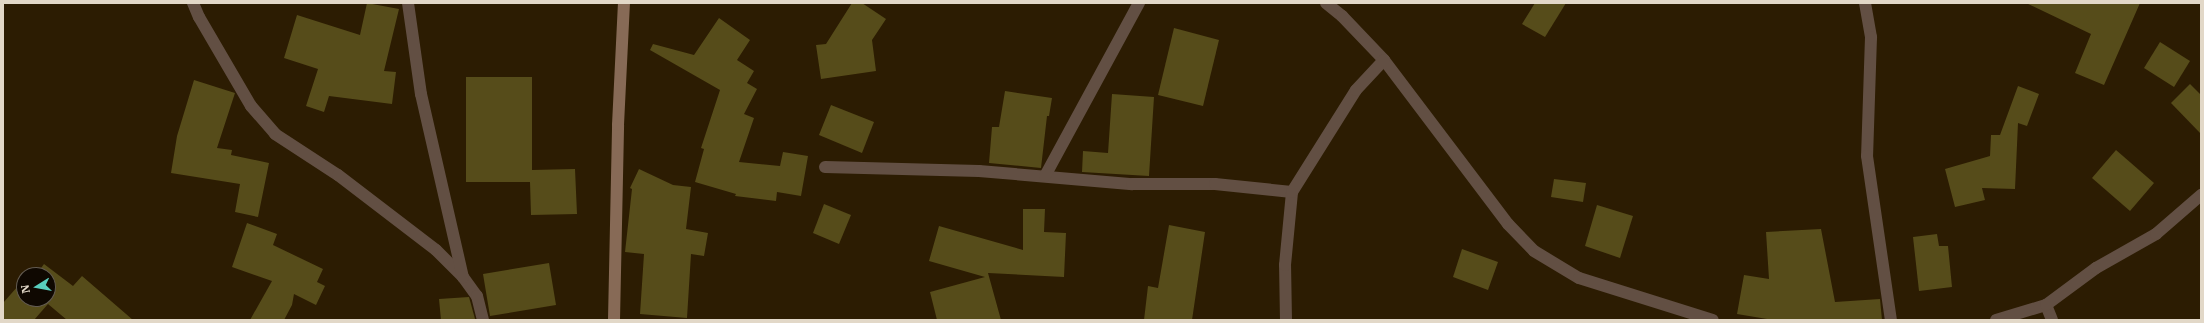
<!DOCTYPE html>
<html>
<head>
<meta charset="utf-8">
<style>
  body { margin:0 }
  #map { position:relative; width:2204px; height:323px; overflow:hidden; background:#2c1c02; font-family:"IBM Plex Serif",serif }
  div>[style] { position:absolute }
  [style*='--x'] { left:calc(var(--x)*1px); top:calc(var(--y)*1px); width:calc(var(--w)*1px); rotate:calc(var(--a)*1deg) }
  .building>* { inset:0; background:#564c1a }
  .street>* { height:12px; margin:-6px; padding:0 6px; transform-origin:6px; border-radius:6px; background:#624f43 }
  .secondary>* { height:12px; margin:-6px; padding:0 6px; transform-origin:6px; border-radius:6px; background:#876a56 }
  span { translate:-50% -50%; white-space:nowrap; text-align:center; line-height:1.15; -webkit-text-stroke:4px #0f0801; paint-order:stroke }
  .frame { position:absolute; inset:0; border:4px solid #e2d8c8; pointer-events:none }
  .north { position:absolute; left:16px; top:267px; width:40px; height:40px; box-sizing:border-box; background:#0f0801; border:1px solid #635b51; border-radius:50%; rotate:259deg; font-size:11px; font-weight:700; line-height:16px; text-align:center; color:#e2d8c8 }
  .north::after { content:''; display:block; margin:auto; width:14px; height:18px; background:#59cebe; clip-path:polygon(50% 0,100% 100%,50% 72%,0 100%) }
</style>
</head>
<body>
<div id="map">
  <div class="building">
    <i style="clip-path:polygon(367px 3px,399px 9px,384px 71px,396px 72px,392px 104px,329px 96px,324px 112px,306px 106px,318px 69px,284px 58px,297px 15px,360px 35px)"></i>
    <i style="clip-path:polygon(852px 3px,862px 3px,886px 19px,872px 40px,876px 71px,821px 79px,816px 45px,826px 44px)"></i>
    <i style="clip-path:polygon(1535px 3px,1566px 3px,1545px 37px,1522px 24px)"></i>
    <i style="clip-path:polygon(2026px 3px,2140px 3px,2104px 85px,2075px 73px,2091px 34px)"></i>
    <i style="clip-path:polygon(719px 18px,750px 40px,737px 60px,754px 71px,747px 83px,757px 89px,744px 114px,754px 118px,739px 162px,780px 166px,783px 152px,808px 156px,801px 196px,777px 192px,776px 201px,735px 196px,736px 194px,695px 182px,704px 149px,701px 148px,720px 90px,650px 50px,653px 44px,694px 55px)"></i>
    <i style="clip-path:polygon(1174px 28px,1219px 40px,1203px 106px,1158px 95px)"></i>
    <i style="clip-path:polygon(2160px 42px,2190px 61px,2174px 87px,2144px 68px)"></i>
    <i style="clip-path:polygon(466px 77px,532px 77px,532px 170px,575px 169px,577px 214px,531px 215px,530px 182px,466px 182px)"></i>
    <i style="clip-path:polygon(194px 80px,235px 93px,217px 148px,232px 150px,231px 155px,269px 163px,258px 217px,235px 212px,240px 184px,171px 173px,177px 136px)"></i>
    <i style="clip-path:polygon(2190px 84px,2201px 95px,2201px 134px,2171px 103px)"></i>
    <i style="clip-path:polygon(2018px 86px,2039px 94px,2027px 126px,2018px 123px,2015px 189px,1982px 188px,1985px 200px,1955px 207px,1945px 169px,1990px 156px,1991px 135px,2000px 135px)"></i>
    <i style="clip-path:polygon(1005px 91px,1052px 98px,1049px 116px,1047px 116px,1041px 168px,989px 163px,992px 127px,999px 127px)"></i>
    <i style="clip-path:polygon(1112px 94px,1154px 97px,1149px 176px,1082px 172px,1083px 151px,1108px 153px)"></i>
    <i style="clip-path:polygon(831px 105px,874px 122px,862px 153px,819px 135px)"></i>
    <i style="clip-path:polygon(2116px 150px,2154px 183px,2130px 211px,2092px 178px)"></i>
    <i style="clip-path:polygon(639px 169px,673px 185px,691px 187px,686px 229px,708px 233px,704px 256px,691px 254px,687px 318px,640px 314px,644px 254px,625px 252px,632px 189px,630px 188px)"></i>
    <i style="clip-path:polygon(1554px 179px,1586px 183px,1583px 202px,1551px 197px)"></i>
    <i style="clip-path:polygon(824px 204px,851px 215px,839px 244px,813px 233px)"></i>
    <i style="clip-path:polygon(1597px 205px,1633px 216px,1620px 258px,1585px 246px)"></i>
    <i style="clip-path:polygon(1023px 209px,1045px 209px,1044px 232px,1066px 233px,1064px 277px,988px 273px,1001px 320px,937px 320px,930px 292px,985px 277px,929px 261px,939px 226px,1023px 250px)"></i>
    <i style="clip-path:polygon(247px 223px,277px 234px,273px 245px,323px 269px,317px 282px,325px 286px,316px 305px,294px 294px,292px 305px,284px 320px,250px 320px,272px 281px,232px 267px)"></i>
    <i style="clip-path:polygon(1169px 225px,1205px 232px,1192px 320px,1144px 320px,1148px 286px,1158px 288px)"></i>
    <i style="clip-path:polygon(1821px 229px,1835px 302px,1880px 299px,1882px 320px,1773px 320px,1737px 314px,1744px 275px,1769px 279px,1766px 232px)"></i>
    <i style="clip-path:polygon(1937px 234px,1939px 246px,1948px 246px,1952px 287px,1919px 291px,1913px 237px)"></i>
    <i style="clip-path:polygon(1462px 249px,1498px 262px,1488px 290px,1453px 277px)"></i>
    <i style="clip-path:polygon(549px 263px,556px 305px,490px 316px,483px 274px)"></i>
    <i style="clip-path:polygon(44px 264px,73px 286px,82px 276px,133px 320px,67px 320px,48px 304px,34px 320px,3px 320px,3px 303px,18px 286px,24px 291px,24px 299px,48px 299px,48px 275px,36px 275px)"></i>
    <i style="clip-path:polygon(469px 297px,475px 319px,441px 320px,439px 299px)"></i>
  </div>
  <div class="street">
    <i style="--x:193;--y:3;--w:15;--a:67"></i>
    <i style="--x:199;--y:17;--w:103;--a:59.7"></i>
    <i style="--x:251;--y:106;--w:37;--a:49"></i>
    <i style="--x:275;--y:134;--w:75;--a:33.1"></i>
    <i style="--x:338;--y:175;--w:123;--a:37.4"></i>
    <i style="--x:436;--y:250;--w:38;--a:45"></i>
    <i style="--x:463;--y:277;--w:24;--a:54"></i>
    <i style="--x:477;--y:296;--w:25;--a:76"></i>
    <i style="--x:408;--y:3;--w:92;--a:81.9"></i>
    <i style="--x:421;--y:94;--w:188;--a:77.1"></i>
    <i style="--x:1326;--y:3;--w:21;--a:39"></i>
    <i style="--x:1342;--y:16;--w:61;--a:46.3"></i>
    <i style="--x:1384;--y:60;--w:206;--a:52.9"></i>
    <i style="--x:1508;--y:224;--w:37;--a:46"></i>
    <i style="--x:1534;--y:251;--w:52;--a:31"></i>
    <i style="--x:1579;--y:278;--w:140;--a:17.4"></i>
    <i style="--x:1865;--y:3;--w:35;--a:80"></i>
    <i style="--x:1871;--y:37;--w:119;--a:91.9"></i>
    <i style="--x:1867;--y:156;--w:166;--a:81.7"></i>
    <i style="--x:825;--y:167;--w:154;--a:1.5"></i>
    <i style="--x:979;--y:171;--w:154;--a:4.9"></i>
    <i style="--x:1132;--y:184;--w:83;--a:0"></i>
    <i style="--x:1215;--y:184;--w:77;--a:5.9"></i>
    <i style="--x:1045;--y:176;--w:197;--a:-61.5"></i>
    <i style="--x:2046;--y:305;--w:16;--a:68"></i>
    <i style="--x:1286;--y:320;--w:55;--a:-91"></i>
    <i style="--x:1285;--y:265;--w:73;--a:-84.5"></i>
    <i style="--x:1292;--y:192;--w:120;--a:-57.9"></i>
    <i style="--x:1356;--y:90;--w:41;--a:-47"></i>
    <i style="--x:1996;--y:320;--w:52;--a:-16.7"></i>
    <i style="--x:2046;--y:305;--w:62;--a:-36.5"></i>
    <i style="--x:2096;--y:268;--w:69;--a:-29.5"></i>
    <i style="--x:2156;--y:234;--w:60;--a:-40.9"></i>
  </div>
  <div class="secondary">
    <i style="--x:614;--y:320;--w:195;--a:-88.8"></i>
    <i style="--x:618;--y:125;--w:122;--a:-87.2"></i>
  </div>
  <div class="frame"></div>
  <div class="north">N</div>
</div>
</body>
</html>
